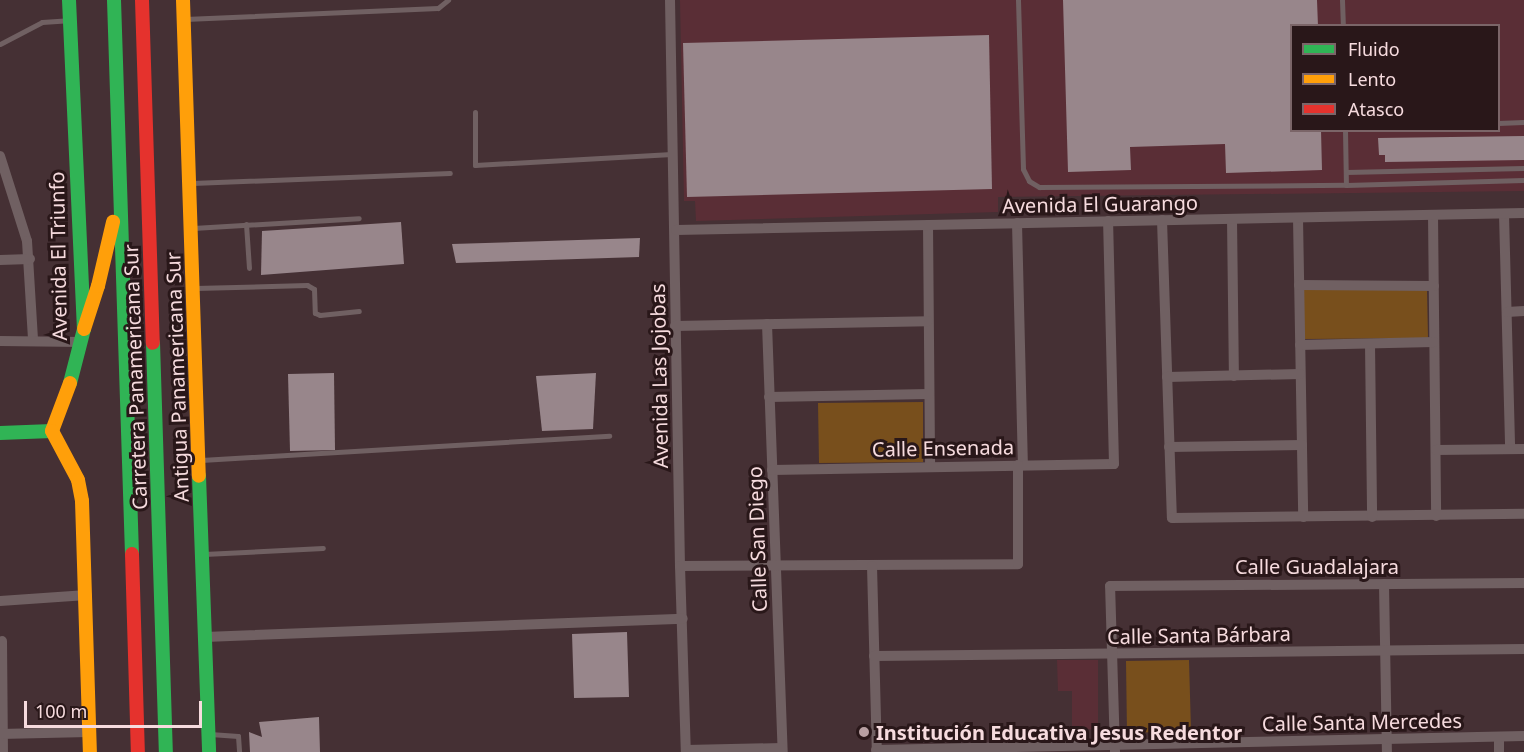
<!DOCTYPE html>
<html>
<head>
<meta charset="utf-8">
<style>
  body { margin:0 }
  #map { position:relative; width:1524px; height:752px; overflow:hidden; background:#453034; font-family:"Noto Sans",sans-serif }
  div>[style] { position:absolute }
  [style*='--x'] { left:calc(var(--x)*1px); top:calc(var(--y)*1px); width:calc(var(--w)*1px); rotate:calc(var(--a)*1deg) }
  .built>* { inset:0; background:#5a2e36 }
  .green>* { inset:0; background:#784f1c }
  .building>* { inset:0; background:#98868b }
  .lane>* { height:5px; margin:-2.5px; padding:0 2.5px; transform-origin:2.5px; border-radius:2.5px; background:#706062 }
  .street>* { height:10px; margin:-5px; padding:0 5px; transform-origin:5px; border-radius:5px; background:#706062 }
  .fast>* { height:14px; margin:-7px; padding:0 7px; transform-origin:7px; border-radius:7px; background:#30b455 }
  .slow>* { height:14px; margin:-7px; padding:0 7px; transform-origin:7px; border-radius:7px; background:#ff9f0a }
  .jam>* { height:14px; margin:-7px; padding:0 7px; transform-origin:7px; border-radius:7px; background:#e5322d }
  .dots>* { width:16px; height:16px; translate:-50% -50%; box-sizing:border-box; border:3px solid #291719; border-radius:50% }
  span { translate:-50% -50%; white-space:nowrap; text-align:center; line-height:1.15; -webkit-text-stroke:6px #291719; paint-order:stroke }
  .street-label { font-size:20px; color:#f6dbde }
  .poi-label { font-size:20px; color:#f6dbde; font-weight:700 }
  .left { translate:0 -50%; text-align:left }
  .legend { position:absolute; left:1290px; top:24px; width:210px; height:108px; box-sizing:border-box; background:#291719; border:2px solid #7b6568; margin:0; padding:8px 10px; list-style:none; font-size:18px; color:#f6dbde }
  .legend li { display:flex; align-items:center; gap:12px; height:30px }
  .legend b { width:30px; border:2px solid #7b6568 }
  .scale { position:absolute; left:24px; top:701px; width:178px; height:27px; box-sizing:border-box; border:3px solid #f6dbde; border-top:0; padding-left:8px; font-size:18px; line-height:21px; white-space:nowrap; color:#f6dbde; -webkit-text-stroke:4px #291719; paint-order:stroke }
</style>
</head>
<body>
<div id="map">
  <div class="built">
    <i style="clip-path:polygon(evenodd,680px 0,1524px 0,1524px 191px,998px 197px,998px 212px,696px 221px,695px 201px,684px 201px,680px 0,1292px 26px,1498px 26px,1498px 130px,1292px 130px,1292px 26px)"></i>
    <i style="clip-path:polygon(1057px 660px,1098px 660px,1098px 729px,1072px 730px,1072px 691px,1058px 691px)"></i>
  </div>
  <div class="green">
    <i style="clip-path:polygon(1304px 290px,1427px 290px,1428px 338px,1304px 339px)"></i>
    <i style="clip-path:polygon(923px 402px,923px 462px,819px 463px,818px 403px)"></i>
    <i style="clip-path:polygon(1189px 660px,1191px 731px,1127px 733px,1126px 661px)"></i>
  </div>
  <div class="building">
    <i style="clip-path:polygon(1063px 0,1317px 0,1318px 26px,1292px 26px,1292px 130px,1321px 130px,1322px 170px,1226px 173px,1225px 144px,1130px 147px,1131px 170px,1068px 172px)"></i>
    <i style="clip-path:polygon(989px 35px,992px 189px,687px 197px,683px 43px)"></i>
    <i style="clip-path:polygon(1524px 136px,1524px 160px,1385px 162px,1385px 155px,1379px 155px,1378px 138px)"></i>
    <i style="clip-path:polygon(401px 222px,404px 264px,261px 275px,262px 231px)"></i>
    <i style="clip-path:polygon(640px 238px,639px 257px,456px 263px,452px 244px)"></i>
    <i style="clip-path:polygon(334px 373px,335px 450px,290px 451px,288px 374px)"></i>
    <i style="clip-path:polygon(596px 373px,593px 429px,542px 431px,536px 376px)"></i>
    <i style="clip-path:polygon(627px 632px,629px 697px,574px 698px,572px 634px)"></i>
    <i style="clip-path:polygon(319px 717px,320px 752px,250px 752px,249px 732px,262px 737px,259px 722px)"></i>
  </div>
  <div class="lane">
    <i style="--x:1018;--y:0;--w:169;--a:88.3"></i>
    <i style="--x:1023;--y:169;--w:13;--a:63"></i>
    <i style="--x:1029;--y:181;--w:12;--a:31"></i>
    <i style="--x:1039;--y:187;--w:307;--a:-0.4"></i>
    <i style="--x:1346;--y:185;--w:178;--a:-1.6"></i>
    <i style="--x:1342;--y:0;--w:26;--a:88"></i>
    <i style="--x:185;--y:19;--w:253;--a:-2.5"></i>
    <i style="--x:438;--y:8;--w:13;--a:-39"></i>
    <i style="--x:0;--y:44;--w:47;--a:-27.6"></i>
    <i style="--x:42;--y:22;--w:26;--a:-4"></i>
    <i style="--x:475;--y:112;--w:53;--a:90"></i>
    <i style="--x:475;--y:165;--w:197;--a:-3.2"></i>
    <i style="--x:1498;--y:123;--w:26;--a:-2"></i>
    <i style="--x:1345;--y:130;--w:55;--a:89"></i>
    <i style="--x:1346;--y:172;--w:178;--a:-1.3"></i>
    <i style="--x:192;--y:183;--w:258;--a:-2.2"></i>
    <i style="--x:246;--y:224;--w:44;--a:86.1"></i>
    <i style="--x:193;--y:228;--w:166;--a:-3.4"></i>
    <i style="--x:195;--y:288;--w:112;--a:-1.5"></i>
    <i style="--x:307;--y:285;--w:8;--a:30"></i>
    <i style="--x:314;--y:289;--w:24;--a:88"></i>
    <i style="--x:315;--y:313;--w:5;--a:22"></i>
    <i style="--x:320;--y:315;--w:39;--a:-6"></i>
    <i style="--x:201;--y:460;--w:409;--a:-3.4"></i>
    <i style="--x:204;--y:554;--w:119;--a:-2.9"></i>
    <i style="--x:210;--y:734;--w:28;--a:4"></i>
    <i style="--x:238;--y:736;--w:16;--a:86"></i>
  </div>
  <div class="street">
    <i style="--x:670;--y:0;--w:566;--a:88.99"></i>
    <i style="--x:680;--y:566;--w:186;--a:88.2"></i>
    <i style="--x:0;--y:156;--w:89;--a:72.4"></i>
    <i style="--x:27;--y:241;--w:99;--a:86.5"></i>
    <i style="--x:1504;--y:214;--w:235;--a:88.5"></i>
    <i style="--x:1433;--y:215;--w:301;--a:89.4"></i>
    <i style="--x:1298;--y:218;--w:299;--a:89"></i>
    <i style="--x:1232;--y:219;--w:157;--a:89.3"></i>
    <i style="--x:1162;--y:220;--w:298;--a:88.1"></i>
    <i style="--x:1172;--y:518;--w:352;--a:-0.7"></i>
    <i style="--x:1017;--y:223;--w:242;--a:88.6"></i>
    <i style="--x:928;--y:225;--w:242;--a:89.5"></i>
    <i style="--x:676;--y:230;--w:848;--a:-1.15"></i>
    <i style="--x:0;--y:260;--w:30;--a:-2"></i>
    <i style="--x:1299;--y:285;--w:135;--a:0.4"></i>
    <i style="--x:1507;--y:312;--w:17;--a:-3"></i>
    <i style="--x:767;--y:324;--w:428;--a:87.9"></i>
    <i style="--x:675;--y:326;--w:253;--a:-1.1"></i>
    <i style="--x:0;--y:341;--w:82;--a:0.7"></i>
    <i style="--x:1370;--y:344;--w:173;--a:89.3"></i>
    <i style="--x:1300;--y:345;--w:134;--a:-1.3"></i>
    <i style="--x:1167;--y:377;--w:133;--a:-1.3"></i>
    <i style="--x:769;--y:397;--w:160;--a:-1.1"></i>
    <i style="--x:1169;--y:447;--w:133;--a:-0.9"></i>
    <i style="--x:1436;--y:450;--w:88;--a:-0.7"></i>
    <i style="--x:772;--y:470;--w:342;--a:-1"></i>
    <i style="--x:1114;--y:464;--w:243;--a:-91.4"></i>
    <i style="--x:680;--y:566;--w:338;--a:-0.3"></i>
    <i style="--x:1018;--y:564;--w:99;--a:-90"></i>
    <i style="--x:872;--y:566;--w:186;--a:88.5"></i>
    <i style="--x:1384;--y:584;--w:168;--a:89"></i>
    <i style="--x:0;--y:601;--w:87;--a:-3.9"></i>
    <i style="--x:205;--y:637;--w:478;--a:-2.2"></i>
    <i style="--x:2;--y:641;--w:111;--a:89.5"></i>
    <i style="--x:874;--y:656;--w:650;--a:-0.62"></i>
    <i style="--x:0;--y:734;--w:89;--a:-1.3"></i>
    <i style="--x:1499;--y:737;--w:15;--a:90"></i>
    <i style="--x:686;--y:750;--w:96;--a:-1.2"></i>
    <i style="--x:876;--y:750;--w:648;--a:-1.24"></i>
    <i style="--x:1115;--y:752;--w:166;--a:-91.7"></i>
    <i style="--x:1110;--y:586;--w:414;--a:-0.4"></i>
  </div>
  <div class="fast">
    <i style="--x:69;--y:0;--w:329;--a:87.4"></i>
    <i style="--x:84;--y:329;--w:56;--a:104.5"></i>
    <i style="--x:114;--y:0;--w:554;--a:88.14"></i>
    <i style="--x:153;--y:343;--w:409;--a:88.2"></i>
    <i style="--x:0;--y:433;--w:52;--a:-2.2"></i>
    <i style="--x:199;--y:476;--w:276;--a:87.9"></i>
  </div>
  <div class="slow">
    <i style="--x:183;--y:0;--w:476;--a:88.1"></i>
    <i style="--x:84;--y:329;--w:45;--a:-72"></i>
    <i style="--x:98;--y:286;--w:66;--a:-76.8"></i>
    <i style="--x:70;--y:383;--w:51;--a:110.6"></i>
    <i style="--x:52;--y:431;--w:55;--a:62"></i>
    <i style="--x:78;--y:480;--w:21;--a:79"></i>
    <i style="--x:82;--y:501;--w:251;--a:88.2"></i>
  </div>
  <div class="jam">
    <i style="--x:142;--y:0;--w:343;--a:88.2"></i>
    <i style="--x:132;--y:554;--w:198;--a:88.3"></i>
  </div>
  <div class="dots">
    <i style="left:864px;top:732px;background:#b89fa2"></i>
  </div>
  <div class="street-label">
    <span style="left:1100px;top:204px;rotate:-1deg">Avenida El Guarango</span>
    <span style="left:58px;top:256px;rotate:-91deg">Avenida El Triunfo</span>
    <span style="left:659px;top:376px;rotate:-91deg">Avenida Las Jojobas</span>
    <span style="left:135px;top:377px;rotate:-92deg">Carretera Panamericana Sur</span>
    <span style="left:177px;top:377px;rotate:-92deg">Antigua Panamericana Sur</span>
    <span style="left:943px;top:448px;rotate:-1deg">Calle Ensenada</span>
    <span style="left:757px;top:539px;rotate:-92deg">Calle San Diego</span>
    <span style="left:1317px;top:566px">Calle Guadalajara</span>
    <span style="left:1199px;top:635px;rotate:-1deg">Calle Santa Bárbara</span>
    <span style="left:1362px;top:722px;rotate:-1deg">Calle Santa Mercedes</span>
  </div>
  <div class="poi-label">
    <span class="left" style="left:876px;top:732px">Institución Educativa Jesus Redentor</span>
  </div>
  <ul class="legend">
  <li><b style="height:8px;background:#30b455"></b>Fluido</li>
  <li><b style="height:8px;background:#ff9f0a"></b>Lento</li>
  <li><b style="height:8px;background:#e5322d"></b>Atasco</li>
  </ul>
  <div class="scale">100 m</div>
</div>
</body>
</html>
